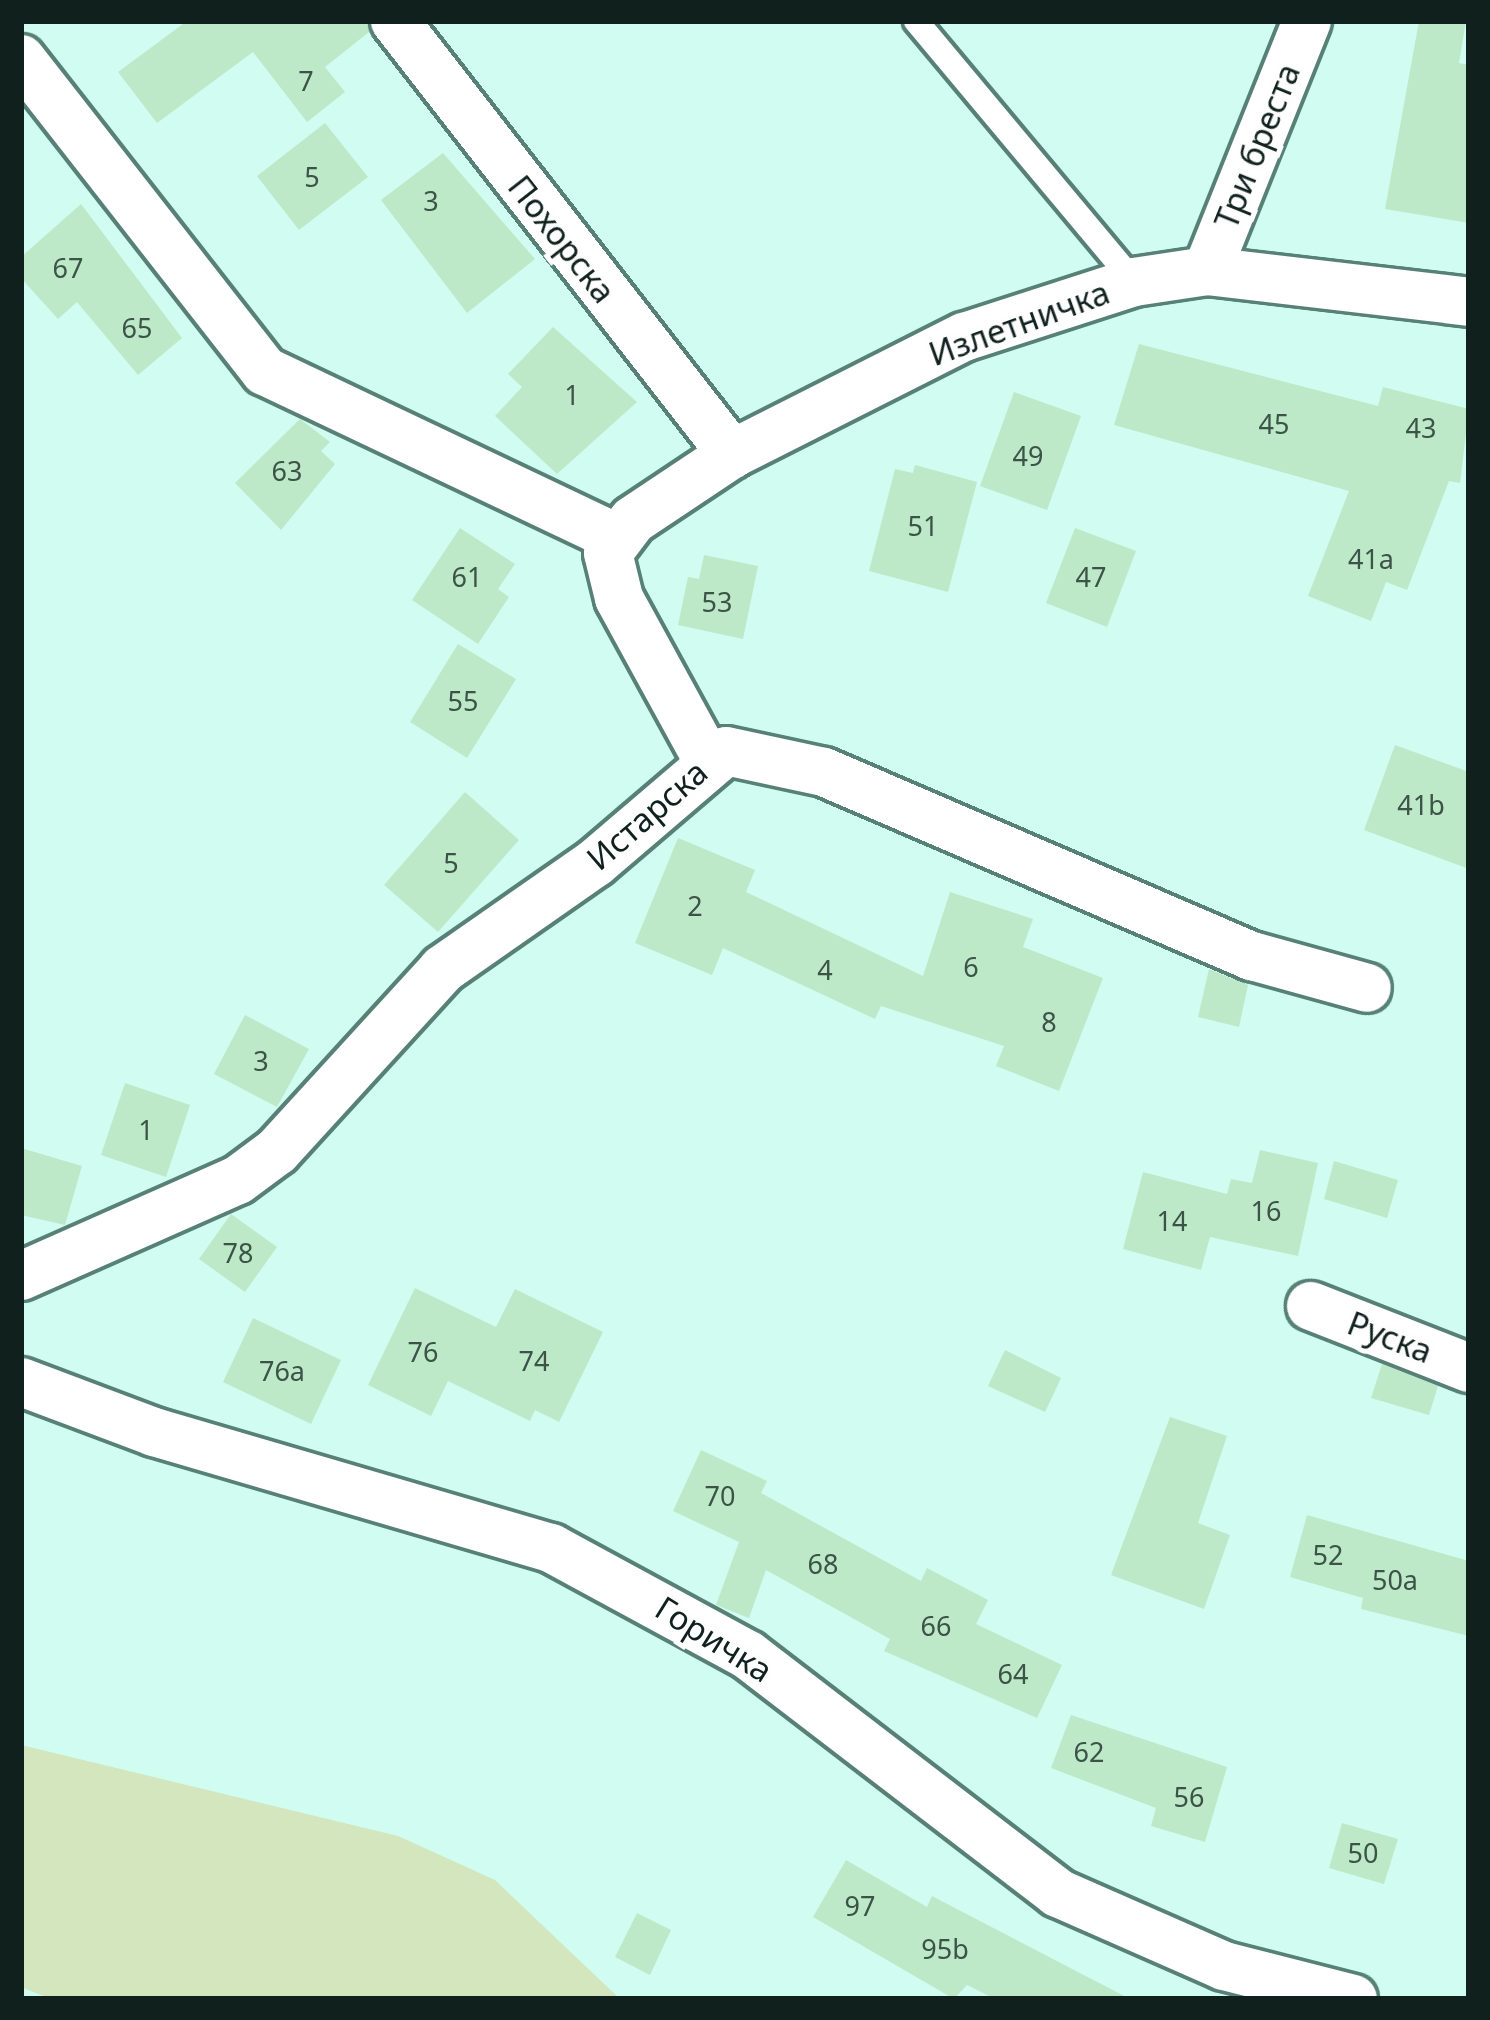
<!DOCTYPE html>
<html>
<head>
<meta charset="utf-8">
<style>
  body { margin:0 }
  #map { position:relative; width:1490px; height:2020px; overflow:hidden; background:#d0fcf1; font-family:"Noto Sans",sans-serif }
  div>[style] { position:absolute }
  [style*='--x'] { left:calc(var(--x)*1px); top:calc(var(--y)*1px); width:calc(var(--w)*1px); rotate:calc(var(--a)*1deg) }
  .green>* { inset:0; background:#d3e6bd }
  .building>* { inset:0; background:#bee9c9 }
  .roads { filter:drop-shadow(3px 0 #578076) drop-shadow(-3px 0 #578076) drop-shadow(0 3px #578076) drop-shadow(0 -3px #578076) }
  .lane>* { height:24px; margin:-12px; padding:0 12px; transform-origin:12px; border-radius:12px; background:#fff }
  .street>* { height:48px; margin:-24px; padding:0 24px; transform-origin:24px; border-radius:24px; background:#fff }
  span { translate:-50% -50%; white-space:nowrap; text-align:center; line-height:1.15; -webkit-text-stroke:10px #fefefe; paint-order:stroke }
  .number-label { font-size:27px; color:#3c5348 }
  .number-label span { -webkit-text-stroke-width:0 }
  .street-label { font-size:33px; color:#10211d }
  .frame { position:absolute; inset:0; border:24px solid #10211d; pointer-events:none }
</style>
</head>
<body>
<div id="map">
  <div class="green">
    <i style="clip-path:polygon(21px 1745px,398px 1836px,495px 1880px,620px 1999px,51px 1999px,21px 1987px)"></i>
  </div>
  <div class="building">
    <i style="clip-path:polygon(187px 21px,367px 21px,369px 32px,325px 67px,345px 92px,307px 122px,253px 52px,157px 123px,118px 72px)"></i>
    <i style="clip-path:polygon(1419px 21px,1466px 21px,1459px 63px,1469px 65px,1469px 223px,1385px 209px)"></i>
    <i style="clip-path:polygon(325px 123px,368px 177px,299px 230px,257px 176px)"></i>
    <i style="clip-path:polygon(443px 153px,535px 259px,467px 313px,381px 200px)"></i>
    <i style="clip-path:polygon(81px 204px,182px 338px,138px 375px,77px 302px,58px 319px,21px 278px,21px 257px)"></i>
    <i style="clip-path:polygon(553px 327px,637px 402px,557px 474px,495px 416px,522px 387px,508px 374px)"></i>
    <i style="clip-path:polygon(1139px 344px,1378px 406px,1383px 387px,1469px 409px,1460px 483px,1449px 481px,1407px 590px,1386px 582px,1371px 621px,1308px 596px,1349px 491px,1114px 425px)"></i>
    <i style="clip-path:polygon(1014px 392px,1081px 416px,1047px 510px,980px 486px)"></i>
    <i style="clip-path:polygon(300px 419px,330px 442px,321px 451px,335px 464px,281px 530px,235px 483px)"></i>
    <i style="clip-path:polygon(915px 465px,977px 482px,948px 592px,869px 571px,895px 469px,913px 473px)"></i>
    <i style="clip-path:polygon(460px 528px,515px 564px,498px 589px,509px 597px,478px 644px,412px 600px)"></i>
    <i style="clip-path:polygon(1075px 528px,1136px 551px,1107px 627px,1046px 603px)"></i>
    <i style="clip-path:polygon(704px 555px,758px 566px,743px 639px,678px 625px,688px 577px,699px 579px)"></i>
    <i style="clip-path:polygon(458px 644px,516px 679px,467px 758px,410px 722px)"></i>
    <i style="clip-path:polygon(1395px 745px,1469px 772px,1469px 869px,1364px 830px)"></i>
    <i style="clip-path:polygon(465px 792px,519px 840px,438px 932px,384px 885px)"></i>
    <i style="clip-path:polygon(678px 838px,755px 870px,746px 892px,923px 976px,950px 892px,1033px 919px,1023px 947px,1103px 978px,1059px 1091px,996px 1066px,1004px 1046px,881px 1006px,875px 1019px,723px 948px,712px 975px,635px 943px)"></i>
    <i style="clip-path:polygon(1209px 969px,1248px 985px,1239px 1027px,1198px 1017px)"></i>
    <i style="clip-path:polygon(245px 1015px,309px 1049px,277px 1107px,214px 1074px)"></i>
    <i style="clip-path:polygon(125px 1083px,190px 1105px,166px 1177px,101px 1155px)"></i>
    <i style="clip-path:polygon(21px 1148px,82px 1166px,65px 1225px,21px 1215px)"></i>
    <i style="clip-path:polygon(1260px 1150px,1318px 1163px,1298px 1256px,1210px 1237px,1201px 1270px,1123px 1249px,1143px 1172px,1227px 1194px,1231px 1179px,1252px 1183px)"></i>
    <i style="clip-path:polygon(1334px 1161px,1398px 1180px,1387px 1218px,1324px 1199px)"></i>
    <i style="clip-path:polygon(231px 1214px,277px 1247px,245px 1292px,199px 1259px)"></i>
    <i style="clip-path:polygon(415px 1288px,496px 1327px,515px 1289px,603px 1332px,559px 1422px,535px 1410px,530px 1421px,448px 1381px,431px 1416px,368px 1385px)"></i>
    <i style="clip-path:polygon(253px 1318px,341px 1360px,311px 1424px,223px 1382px)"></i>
    <i style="clip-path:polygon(1005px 1350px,1061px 1378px,1045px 1412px,988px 1386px)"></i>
    <i style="clip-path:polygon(1382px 1364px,1438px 1386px,1429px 1415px,1371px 1398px)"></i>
    <i style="clip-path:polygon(1170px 1417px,1227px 1436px,1198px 1523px,1230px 1535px,1204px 1609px,1111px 1575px)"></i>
    <i style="clip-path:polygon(701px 1450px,767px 1481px,761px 1493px,921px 1581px,927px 1568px,988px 1600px,976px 1624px,1062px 1665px,1037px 1718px,884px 1651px,890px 1639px,766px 1570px,749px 1618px,716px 1605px,739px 1542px,673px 1511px)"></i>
    <i style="clip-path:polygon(1307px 1515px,1469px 1561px,1469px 1636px,1361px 1609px,1363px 1598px,1290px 1577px)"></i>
    <i style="clip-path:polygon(1071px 1715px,1227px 1767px,1205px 1842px,1151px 1826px,1156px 1808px,1051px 1768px)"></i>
    <i style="clip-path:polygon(1342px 1823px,1398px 1839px,1384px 1884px,1329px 1868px)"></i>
    <i style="clip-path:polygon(846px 1860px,927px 1907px,932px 1896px,1130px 1999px,995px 1999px,967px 1985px,954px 1999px,813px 1917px)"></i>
    <i style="clip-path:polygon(637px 1913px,671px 1930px,650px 1975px,615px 1957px)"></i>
  </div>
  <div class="roads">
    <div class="lane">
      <i style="--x:916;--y:21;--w:340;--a:50.1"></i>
    </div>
    <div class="street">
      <i style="--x:395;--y:21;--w:549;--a:52.11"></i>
      <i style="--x:21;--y:59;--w:396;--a:52"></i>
      <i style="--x:265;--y:371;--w:386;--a:25.4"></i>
      <i style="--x:1207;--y:271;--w:269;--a:-68.2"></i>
      <i style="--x:707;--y:759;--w:183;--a:-118.7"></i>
      <i style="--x:619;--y:598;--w:46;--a:-103.7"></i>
      <i style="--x:608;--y:553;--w:41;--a:-52.9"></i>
      <i style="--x:633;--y:520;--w:119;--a:-33.7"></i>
      <i style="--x:732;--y:454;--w:260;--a:-26.8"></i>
      <i style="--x:964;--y:337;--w:179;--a:-17.9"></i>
      <i style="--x:1134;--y:282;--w:74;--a:-8.6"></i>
      <i style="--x:1207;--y:271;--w:264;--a:6.7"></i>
      <i style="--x:21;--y:1276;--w:237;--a:-23.9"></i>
      <i style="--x:238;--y:1180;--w:49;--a:-36.6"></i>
      <i style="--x:277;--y:1151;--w:246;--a:-47.6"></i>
      <i style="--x:443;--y:969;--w:185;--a:-34.9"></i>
      <i style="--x:595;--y:863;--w:172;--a:-40.5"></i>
      <i style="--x:726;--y:751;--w:100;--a:12.1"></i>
      <i style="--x:824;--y:772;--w:466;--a:23.3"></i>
      <i style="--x:1252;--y:956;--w:119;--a:15.5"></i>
      <i style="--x:1311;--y:1306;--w:170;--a:21.4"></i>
      <i style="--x:21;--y:1382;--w:142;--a:20.6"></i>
      <i style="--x:154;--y:1432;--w:414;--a:16.3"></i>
      <i style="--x:551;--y:1548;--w:224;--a:28.5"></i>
      <i style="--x:748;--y:1655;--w:391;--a:37.5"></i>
      <i style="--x:1058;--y:1893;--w:181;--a:23.7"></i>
      <i style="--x:1224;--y:1966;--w:133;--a:14.3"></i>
    </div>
  </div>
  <div class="number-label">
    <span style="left:306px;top:81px">7</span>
    <span style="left:312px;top:177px">5</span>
    <span style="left:431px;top:201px">3</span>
    <span style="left:68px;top:268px">67</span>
    <span style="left:137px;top:328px">65</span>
    <span style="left:572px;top:395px">1</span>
    <span style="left:1274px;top:424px">45</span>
    <span style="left:1421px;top:428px">43</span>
    <span style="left:1028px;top:456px">49</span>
    <span style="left:287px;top:471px">63</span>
    <span style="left:923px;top:526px">51</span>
    <span style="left:1371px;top:559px">41a</span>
    <span style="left:467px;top:577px">61</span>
    <span style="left:1091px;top:577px">47</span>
    <span style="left:717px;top:602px">53</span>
    <span style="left:463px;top:701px">55</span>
    <span style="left:1421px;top:805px">41b</span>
    <span style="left:451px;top:863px">5</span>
    <span style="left:695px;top:906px">2</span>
    <span style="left:971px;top:967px">6</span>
    <span style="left:825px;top:970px">4</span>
    <span style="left:1049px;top:1022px">8</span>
    <span style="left:261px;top:1061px">3</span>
    <span style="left:146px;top:1130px">1</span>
    <span style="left:1266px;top:1211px">16</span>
    <span style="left:1172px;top:1221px">14</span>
    <span style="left:238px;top:1253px">78</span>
    <span style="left:423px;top:1352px">76</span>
    <span style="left:534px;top:1361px">74</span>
    <span style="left:282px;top:1371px">76a</span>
    <span style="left:720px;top:1496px">70</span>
    <span style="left:1328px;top:1555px">52</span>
    <span style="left:823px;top:1564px">68</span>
    <span style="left:1395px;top:1580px">50a</span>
    <span style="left:936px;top:1626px">66</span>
    <span style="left:1013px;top:1674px">64</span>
    <span style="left:1089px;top:1752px">62</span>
    <span style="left:1189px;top:1797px">56</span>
    <span style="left:1363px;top:1853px">50</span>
    <span style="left:860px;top:1906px">97</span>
    <span style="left:945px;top:1949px">95b</span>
  </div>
  <div class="street-label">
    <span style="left:1257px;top:146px;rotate:-68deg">Три бреста</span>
    <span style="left:562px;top:239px;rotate:52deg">Похорска</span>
    <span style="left:1019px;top:323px;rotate:-20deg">Излетничка</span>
    <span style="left:647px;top:815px;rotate:-41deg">Истарска</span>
    <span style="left:1390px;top:1337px;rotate:21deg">Руска</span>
    <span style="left:714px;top:1639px;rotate:32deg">Горичка</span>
  </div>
  <div class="frame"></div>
</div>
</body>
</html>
